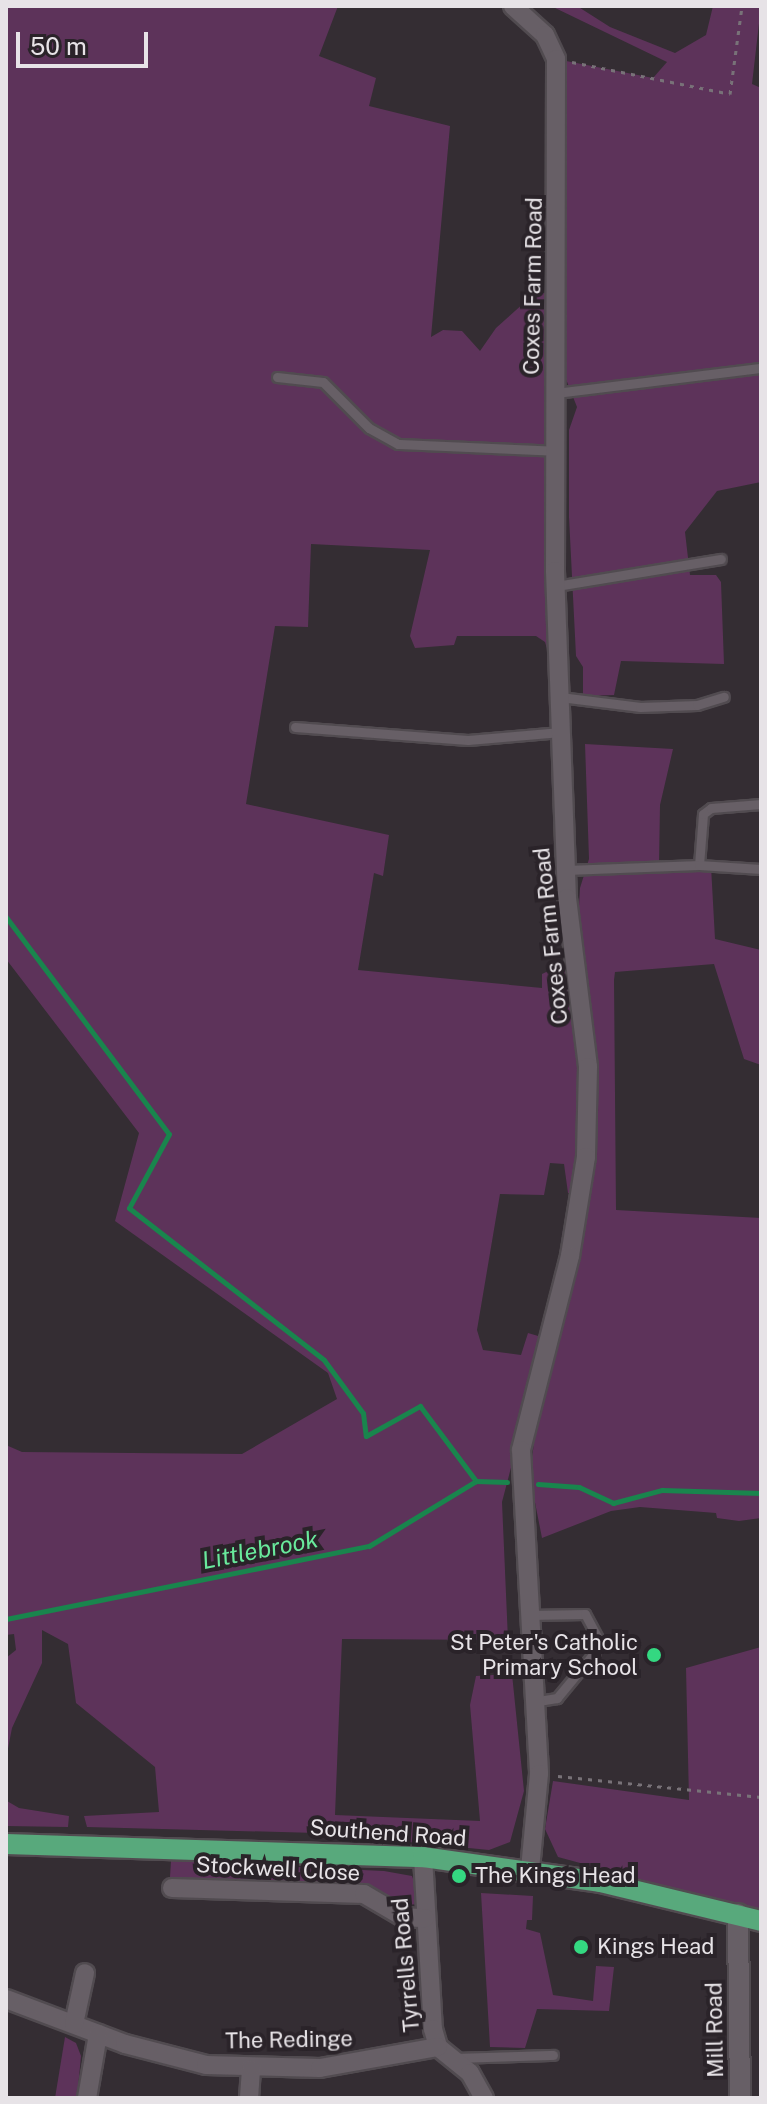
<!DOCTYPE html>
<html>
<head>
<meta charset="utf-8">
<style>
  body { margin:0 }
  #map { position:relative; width:767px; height:2104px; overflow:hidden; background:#342d33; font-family:"Public Sans",sans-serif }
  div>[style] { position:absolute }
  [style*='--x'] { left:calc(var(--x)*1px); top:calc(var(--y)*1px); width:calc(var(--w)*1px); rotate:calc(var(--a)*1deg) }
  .green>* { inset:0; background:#5d335a }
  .stream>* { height:5px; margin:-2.5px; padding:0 2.5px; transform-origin:2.5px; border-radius:2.5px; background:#19854d }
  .path>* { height:3px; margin-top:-1.5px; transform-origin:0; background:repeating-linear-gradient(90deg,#787278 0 4px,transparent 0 10px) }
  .roads { filter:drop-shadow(2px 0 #514b50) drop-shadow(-2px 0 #514b50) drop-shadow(0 2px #514b50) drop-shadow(0 -2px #514b50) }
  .service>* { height:9px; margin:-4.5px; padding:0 4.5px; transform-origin:4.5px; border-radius:4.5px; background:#675f66 }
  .minor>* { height:18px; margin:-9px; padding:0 9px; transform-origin:9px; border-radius:9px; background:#675f66 }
  .tertiary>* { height:20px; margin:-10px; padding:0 10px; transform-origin:10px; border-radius:10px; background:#675f66 }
  .primary>* { height:20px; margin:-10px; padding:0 10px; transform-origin:10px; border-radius:10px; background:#58a97c }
  .dots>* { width:22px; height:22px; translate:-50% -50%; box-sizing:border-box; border:4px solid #2a2329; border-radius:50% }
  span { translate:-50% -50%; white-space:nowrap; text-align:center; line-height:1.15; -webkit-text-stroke:8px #2a2329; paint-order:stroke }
  .street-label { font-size:22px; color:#e7e3e7 }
  .poi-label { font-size:22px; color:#e7e3e7 }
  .right { translate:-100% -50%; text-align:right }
  .left { translate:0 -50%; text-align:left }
  .water-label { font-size:24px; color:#69e99c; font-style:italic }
  .frame { position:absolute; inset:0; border:8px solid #e7e3e7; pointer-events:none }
  .scale { position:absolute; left:16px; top:32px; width:132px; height:36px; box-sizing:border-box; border:4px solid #e7e3e7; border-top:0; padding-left:10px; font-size:24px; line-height:28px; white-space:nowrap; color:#e7e3e7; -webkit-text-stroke:6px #2a2329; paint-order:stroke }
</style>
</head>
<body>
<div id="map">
  <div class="green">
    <i style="clip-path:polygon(6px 6px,338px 6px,319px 56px,376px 78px,369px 106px,450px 126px,431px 337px,443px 330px,462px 331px,480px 351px,496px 328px,535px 293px,557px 293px,556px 59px,653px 78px,667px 62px,551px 6px,577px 6px,610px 27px,675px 53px,706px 35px,713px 6px,761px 6px,752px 84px,761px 88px,761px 482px,717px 491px,685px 532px,690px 575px,716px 575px,721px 582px,724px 664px,621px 661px,614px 695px,583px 696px,583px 667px,576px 656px,569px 517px,569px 430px,577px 407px,558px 359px,553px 669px,545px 642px,536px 636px,457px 636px,454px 645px,415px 648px,410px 636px,430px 550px,311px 544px,308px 627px,275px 626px,246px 804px,389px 835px,383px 876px,374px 873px,358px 970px,542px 988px,542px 974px,576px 958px,580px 888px,589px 859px,585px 744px,673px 749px,660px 805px,659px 866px,711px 866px,715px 939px,761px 950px,761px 1065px,744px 1059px,714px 964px,615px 972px,614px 980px,616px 1210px,761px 1218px,761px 1518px,739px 1521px,717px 1518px,716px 1513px,640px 1507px,611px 1511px,542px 1538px,530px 1477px,541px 1380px,579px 1195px,568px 1193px,564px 1164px,550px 1163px,544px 1195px,500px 1194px,477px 1330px,483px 1350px,521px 1355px,528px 1333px,545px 1338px,502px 1502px,508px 1640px,342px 1639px,335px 1815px,480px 1821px,470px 1705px,476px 1676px,512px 1674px,524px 1791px,510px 1842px,489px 1850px,317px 1833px,87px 1827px,84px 1816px,159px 1812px,155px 1767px,76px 1703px,68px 1644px,42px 1630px,42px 1663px,12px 1728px,6px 1759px,6px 1658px,16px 1650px,14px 1634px,6px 1635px,6px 1445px,22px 1452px,242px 1454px,337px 1399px,328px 1373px,115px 1221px,139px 1133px,6px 959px)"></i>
    <i style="clip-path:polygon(761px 1647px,761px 1912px,558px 1857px,545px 1829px,553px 1781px,689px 1800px,686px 1668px)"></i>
    <i style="clip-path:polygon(6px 1783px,7px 1801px,19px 1808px,69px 1816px,68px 1827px,6px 1826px)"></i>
    <i style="clip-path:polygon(171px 1861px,384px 1871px,412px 1876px,418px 1893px,416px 1904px,402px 1906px,370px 1886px,170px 1877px)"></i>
    <i style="clip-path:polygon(481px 1893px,533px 1896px,532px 1920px,527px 1920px,526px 1929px,540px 1933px,553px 1995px,593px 2001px,596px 1966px,614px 1967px,609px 2011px,537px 2009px,525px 2048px,490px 2047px)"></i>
    <i style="clip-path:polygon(65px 2037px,76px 2043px,81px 2056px,77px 2098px,55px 2098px)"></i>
  </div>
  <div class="stream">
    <i style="--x:6;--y:917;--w:271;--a:53.1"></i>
    <i style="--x:169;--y:1134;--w:84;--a:118.4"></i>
    <i style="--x:129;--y:1208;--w:247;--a:37.9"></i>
    <i style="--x:324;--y:1360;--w:66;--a:53.7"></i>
    <i style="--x:363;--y:1413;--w:23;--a:83"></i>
    <i style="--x:366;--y:1436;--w:62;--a:-29.1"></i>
    <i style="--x:420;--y:1406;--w:94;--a:53.3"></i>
    <i style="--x:538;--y:1484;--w:41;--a:4.2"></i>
    <i style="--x:579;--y:1487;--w:38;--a:25"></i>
    <i style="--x:613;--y:1503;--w:51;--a:-14.9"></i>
    <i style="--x:662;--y:1490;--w:99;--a:1.7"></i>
    <i style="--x:6;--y:1619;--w:370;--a:-11.4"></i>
    <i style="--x:369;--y:1546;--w:125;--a:-31.3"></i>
    <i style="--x:476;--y:1481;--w:31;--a:2"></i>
  </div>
  <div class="path">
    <i style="--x:572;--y:62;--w:161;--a:11.4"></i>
    <i style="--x:730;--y:94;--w:89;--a:-82.2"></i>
    <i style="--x:558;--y:1776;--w:204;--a:5.9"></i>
  </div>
  <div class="roads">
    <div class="service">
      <i style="--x:277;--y:377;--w:46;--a:6.2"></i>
      <i style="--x:323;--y:382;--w:65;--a:45"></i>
      <i style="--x:369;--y:428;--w:33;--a:29"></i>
      <i style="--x:398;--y:444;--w:158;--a:2.5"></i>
      <i style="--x:556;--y:393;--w:207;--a:-7"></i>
      <i style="--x:556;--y:586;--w:167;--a:-9.3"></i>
      <i style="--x:560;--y:697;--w:81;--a:7.1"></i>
      <i style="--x:640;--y:707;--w:57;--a:-2"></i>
      <i style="--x:697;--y:705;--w:28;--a:-17"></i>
      <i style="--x:295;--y:727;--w:173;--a:4.3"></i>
      <i style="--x:468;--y:740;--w:93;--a:-4.9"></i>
      <i style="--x:699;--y:865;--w:51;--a:-85.5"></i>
      <i style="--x:703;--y:814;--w:10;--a:-37"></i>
      <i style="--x:711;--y:808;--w:50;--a:-4.6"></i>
      <i style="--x:566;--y:870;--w:133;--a:-2.2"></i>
      <i style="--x:699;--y:865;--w:62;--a:3.7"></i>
      <i style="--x:528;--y:1615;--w:57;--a:-1"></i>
      <i style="--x:585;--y:1614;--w:26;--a:62"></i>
      <i style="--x:597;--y:1637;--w:15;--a:98"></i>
      <i style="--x:595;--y:1652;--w:60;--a:129.6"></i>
      <i style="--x:557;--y:1698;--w:24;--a:171"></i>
      <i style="--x:452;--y:2058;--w:101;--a:-1.7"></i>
    </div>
    <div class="minor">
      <i style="--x:513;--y:6;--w:43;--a:42.2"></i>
      <i style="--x:545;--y:35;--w:26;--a:65"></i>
      <i style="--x:556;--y:59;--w:512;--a:90.11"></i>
      <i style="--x:555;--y:571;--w:327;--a:87.9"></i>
      <i style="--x:567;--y:898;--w:170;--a:82.9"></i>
      <i style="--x:588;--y:1067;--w:90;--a:91.3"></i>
      <i style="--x:586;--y:1157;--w:100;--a:99.2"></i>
      <i style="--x:570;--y:1256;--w:200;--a:104.2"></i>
      <i style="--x:521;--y:1450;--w:324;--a:86.8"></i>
      <i style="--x:539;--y:1774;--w:96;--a:95.4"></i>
      <i style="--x:423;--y:1857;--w:172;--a:86.7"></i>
      <i style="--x:433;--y:2029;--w:19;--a:74"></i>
      <i style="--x:438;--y:2047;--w:41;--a:39.1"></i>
      <i style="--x:470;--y:2073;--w:29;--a:61"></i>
      <i style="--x:172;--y:1888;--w:192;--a:1.8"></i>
      <i style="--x:364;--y:1894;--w:45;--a:30.5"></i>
      <i style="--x:403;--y:1917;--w:22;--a:3"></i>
      <i style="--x:6;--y:1999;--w:127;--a:20.7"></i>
      <i style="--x:125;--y:2044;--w:84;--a:14.5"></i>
      <i style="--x:206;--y:2065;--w:114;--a:1.5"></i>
      <i style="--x:320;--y:2068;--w:120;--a:-10.1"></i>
      <i style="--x:74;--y:2024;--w:52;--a:-77.8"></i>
      <i style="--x:87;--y:2098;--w:65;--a:-80.2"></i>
      <i style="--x:249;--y:2098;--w:29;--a:-86"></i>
    </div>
    <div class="tertiary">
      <i style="--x:738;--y:1914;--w:184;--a:89.4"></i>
    </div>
    <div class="primary">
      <i style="--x:6;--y:1844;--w:417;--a:1.8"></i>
      <i style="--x:423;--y:1857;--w:179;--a:8"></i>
      <i style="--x:600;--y:1882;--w:166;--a:13.6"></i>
    </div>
  </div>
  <div class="dots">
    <i style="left:654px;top:1655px;background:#34d881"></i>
    <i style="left:459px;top:1876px;background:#34d881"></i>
    <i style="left:581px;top:1947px;background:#34d881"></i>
  </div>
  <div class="street-label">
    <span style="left:533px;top:286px;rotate:-89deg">Coxes Farm Road</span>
    <span style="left:551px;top:936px;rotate:-96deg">Coxes Farm Road</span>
    <span style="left:388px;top:1833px;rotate:4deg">Southend Road</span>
    <span style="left:278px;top:1869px;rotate:3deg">Stockwell Close</span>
    <span style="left:406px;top:1965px;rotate:-95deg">Tyrrells Road</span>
    <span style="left:715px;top:2030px;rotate:-91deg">Mill Road</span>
    <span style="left:289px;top:2040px;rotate:-1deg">The Redinge</span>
  </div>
  <div class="poi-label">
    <span class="right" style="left:638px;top:1655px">St Peter's Catholic<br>Primary School</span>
    <span class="left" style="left:475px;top:1876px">The Kings Head</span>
    <span class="left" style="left:597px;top:1947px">Kings Head</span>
  </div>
  <div class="water-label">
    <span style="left:260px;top:1550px;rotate:-11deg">Littlebrook</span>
  </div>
  <div class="frame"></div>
  <div class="scale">50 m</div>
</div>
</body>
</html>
